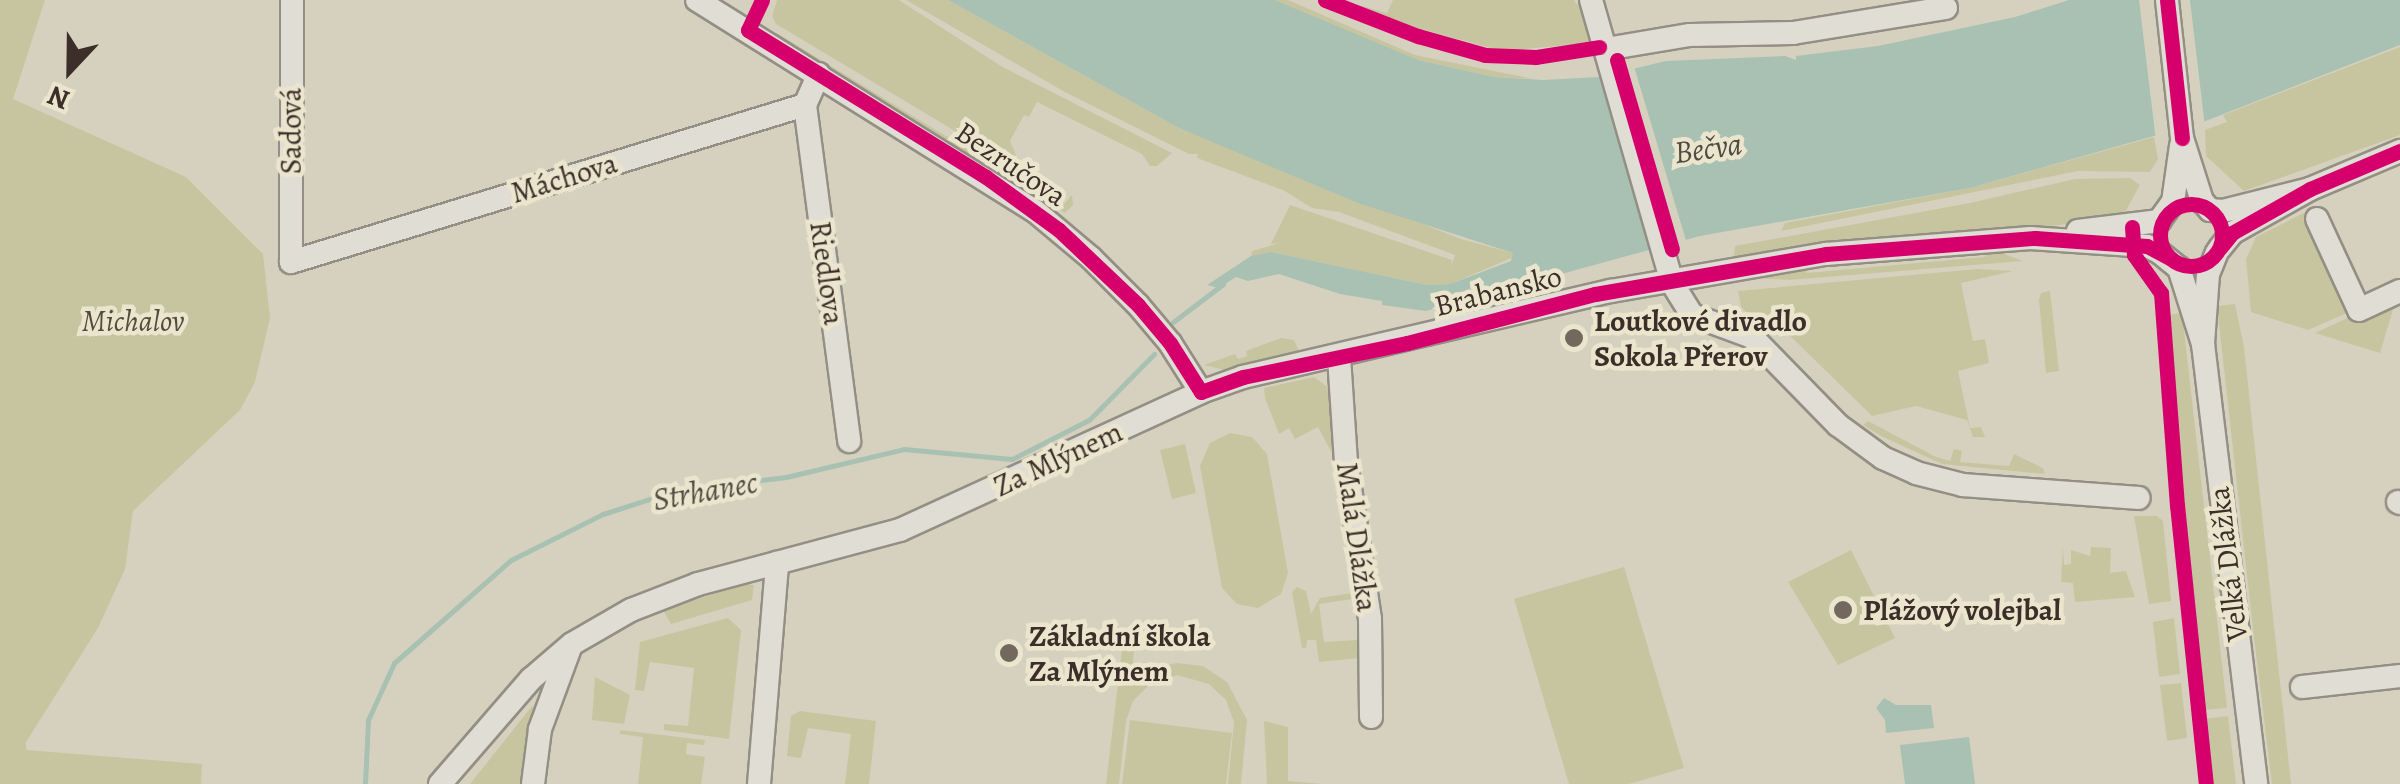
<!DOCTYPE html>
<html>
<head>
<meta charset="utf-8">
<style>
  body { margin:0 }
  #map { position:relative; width:2400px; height:784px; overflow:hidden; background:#d6d1be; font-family:Alegreya,serif }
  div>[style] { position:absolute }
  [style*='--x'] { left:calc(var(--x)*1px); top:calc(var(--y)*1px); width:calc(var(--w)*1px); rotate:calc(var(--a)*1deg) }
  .green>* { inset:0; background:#c7c5a0 }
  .water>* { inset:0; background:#a8c1b2 }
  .pier>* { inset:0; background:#d6d1be }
  .stream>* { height:5px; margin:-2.5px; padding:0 2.5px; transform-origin:2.5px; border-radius:2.5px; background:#a8c1b2 }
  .roads { filter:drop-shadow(2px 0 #938f84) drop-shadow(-2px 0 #938f84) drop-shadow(0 2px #938f84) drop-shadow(0 -2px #938f84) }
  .minor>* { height:22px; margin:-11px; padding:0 11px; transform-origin:11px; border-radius:11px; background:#e0ded4 }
  .cycleway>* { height:15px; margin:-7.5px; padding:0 7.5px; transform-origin:7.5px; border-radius:7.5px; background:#d6006c }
  .cycleway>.ring { margin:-7.5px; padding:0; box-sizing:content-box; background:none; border:15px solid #d6006c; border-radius:50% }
  .dots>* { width:28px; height:28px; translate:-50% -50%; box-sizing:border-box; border:5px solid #ece5ce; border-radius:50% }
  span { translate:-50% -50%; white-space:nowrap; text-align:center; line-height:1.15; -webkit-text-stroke:9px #ece5ce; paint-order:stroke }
  .street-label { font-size:30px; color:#3c2f29 }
  .park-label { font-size:30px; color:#554b3c; font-style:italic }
  .poi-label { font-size:30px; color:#3c2f29; font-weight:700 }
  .left { translate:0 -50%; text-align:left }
  .water-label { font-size:32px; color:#4e4b43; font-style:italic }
  .north { position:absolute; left:20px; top:20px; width:100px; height:100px; -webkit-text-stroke:8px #ece5ce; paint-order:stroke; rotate:202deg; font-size:28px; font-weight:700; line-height:40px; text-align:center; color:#3c2f29 }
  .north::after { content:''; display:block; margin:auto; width:35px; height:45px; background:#3c2f29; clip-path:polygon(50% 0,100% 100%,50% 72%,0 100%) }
</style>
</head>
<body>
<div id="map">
  <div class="green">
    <i style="clip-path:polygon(0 0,45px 0,13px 99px,186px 177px,263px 254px,270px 318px,255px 382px,240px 410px,133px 511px,125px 569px,98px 628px,26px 742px,26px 750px,202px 764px,201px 784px,0 784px)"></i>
    <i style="clip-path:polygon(777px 0,899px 0,1001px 66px,1172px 153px,1157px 166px,1150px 166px,1142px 154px,1037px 102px,1029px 117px,1024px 115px,1010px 141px,1019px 162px,1015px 173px,1064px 204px,1072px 195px,1073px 205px,1065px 213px,958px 138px,960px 134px,776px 24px,772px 16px)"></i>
    <i style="clip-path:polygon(906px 0,948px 0,1179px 128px,1461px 239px,1513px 253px,1514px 257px,1450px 284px,1427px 285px,1271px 252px,1251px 256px,1252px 251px,1280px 243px,1271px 244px,1290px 205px,1452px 260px,1451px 267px,1455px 255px,1339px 212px,1312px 208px,1283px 190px,1197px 158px,1198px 154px,1189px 154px,1063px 91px)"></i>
    <i style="clip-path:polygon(1275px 0,1288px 0,1415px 55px,1533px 79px,1494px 77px,1417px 60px)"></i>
    <i style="clip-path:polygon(1393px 0,1574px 0,1584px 15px,1592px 43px,1502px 51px,1406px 25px,1358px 5px,1387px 13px)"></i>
    <i style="clip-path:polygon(777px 33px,980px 157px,1060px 216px,1054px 217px,983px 164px,775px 36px)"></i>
    <i style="clip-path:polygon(2400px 47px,2400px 135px,2244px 191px,2206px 156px,2205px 130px,2227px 122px,2223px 115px)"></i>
    <i style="clip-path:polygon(2154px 137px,2158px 159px,2150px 172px,2078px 171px,1781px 231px,1785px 223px,1970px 188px)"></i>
    <i style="clip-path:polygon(2130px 178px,2140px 185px,2124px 214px,2092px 222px,1813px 246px,1733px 264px,1735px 246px,1970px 203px,2075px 179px)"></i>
    <i style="clip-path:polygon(2306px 212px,2352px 311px,2308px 330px,2251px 312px,2246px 259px,2256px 237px)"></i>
    <i style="clip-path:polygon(1994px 250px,2023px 261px,1789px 280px,1754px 278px,1803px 268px,1807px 273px,1984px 257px)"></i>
    <i style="clip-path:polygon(1977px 269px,2013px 271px,1961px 283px,1973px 341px,1985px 339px,1989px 363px,1958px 371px,1970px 428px,1981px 427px,1985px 437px,1973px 437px,1967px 420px,1916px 406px,1872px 416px,1776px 322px,1766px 330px,1741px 307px,1738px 291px)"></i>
    <i style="clip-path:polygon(2050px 291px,2059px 371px,2046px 373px,2039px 300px,2041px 293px)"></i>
    <i style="clip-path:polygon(2395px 303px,2380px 353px,2315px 333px,2354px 315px,2359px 323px)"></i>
    <i style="clip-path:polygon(2235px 304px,2244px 347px,2291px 784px,2272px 784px,2254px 638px,2217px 306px)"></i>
    <i style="clip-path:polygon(2182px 313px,2227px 708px,2202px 710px,2164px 324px,2167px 315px)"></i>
    <i style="clip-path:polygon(1281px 338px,1294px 340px,1301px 355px,1229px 371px,1204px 365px,1235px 354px,1238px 359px,1247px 356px,1246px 351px)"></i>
    <i style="clip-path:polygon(1314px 377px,1329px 388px,1335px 459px,1318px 427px,1295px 439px,1289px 428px,1279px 434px,1265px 398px,1264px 388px)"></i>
    <i style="clip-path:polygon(1868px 421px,1934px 456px,1950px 461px,1954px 449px,1962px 451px,1960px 462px,2009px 466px,2014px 454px,2043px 468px,2045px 474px,1942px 464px,1881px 436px,1863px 425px)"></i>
    <i style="clip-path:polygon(1230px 433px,1252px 437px,1267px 454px,1288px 573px,1281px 594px,1258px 608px,1237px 604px,1222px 588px,1200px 466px,1210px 443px)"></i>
    <i style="clip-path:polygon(1185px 444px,1196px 493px,1172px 499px,1160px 450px)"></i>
    <i style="clip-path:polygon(2134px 516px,2157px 516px,2163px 521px,2171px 601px,2149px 604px)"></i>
    <i style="clip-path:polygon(2063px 547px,2064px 565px,2071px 564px,2071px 550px,2090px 556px,2091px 547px,2111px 548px,2110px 573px,2126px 571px,2135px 597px,2075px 602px,2073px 583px,2061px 582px)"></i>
    <i style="clip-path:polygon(1851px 550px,1895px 638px,1838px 665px,1788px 582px)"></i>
    <i style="clip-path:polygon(1624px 567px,1684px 768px,1629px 784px,1569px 784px,1514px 599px)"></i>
    <i style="clip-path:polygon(745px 584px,754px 585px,752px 600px,671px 624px,663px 610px)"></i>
    <i style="clip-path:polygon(1297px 587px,1306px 591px,1311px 614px,1320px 598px,1352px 593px,1352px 599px,1319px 604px,1324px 642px,1357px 640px,1359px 658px,1319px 662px,1316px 640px,1307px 640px,1306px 648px,1302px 648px,1292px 592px)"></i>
    <i style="clip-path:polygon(728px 618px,741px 630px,729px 739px,664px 730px,664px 724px,688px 726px,694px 668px,650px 662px,644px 691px,635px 690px,640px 642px)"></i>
    <i style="clip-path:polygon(2174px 618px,2180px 674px,2159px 677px,2153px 622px)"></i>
    <i style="clip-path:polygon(1122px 650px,1134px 651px,1131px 683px,1151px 669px,1176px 663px,1203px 666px,1227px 682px,1247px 720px,1241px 784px,1228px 784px,1234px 722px,1226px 700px,1209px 684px,1177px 675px,1148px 686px,1133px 701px,1126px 721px,1119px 784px,1106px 784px)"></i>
    <i style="clip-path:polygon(595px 677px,630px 695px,624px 724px,592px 720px)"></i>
    <i style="clip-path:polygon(2181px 683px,2187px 738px,2167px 741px,2160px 685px)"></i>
    <i style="clip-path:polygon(532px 706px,538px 709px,526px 784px,470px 784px)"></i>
    <i style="clip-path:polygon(800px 711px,876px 721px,869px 784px,845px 784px,851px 734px,808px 728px,801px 758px,787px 756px,791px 716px)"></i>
    <i style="clip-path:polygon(2228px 716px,2236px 784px,2210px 784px,2203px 719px)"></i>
    <i style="clip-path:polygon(1130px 720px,1232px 733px,1226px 784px,1122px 784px)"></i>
    <i style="clip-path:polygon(1264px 721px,1288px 727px,1288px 781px,1322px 784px,1267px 784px)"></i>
    <i style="clip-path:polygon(620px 730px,705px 740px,704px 745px,687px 743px,686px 754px,705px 757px,701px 784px,638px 784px,643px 737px,620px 734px)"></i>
  </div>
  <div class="water">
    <i style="clip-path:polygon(948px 0,1275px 0,1418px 60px,1494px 77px,1543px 80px,1599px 77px,1666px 61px,1785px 56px,1796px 60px,1796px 56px,1878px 46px,2015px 17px,2069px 0,2400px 0,2400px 45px,2203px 122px,1970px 188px,1700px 236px,1426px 311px,1382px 305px,1382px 301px,1340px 294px,1279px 274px,1248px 281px,1236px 277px,1219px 288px,1207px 285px,1251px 256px,1271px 252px,1427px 285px,1450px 284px,1511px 261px,1513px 253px,1358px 203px,1179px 128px)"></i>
    <i style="clip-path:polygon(1884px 698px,1896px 705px,1931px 705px,1934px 728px,1886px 733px,1885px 720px,1876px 708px)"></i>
    <i style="clip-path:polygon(1969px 737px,1975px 784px,1905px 784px,1900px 745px)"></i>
  </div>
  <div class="pier">
    <i style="clip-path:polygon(2139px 0,2190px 0,2205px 127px,2156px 141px)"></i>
    <i style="clip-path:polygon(1633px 63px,1687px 244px,1655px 253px,1601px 71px)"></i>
  </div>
  <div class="stream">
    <i style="--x:1173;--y:322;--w:63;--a:-37.2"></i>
    <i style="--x:365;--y:784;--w:64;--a:-87.3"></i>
    <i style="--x:368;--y:720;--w:63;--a:-65.5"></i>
    <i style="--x:394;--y:663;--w:156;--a:-41.4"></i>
    <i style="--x:511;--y:560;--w:103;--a:-26.6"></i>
    <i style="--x:603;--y:514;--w:75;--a:-17.9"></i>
    <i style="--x:674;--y:491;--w:113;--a:-7.1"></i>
    <i style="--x:786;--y:477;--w:121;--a:-13.3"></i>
    <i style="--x:904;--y:449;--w:108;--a:5.3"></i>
    <i style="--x:1012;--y:459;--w:86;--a:-26.9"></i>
    <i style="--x:1089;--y:420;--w:93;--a:-45.4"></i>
  </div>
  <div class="roads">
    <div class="minor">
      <i style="--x:292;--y:0;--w:262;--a:90.2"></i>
      <i style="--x:291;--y:262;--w:537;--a:-16.99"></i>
      <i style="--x:805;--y:105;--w:34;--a:-66"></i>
      <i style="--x:697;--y:0;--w:398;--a:32"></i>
      <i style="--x:1035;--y:211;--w:73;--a:40"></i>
      <i style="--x:1091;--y:258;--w:66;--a:45"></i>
      <i style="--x:1138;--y:305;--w:50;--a:49.9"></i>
      <i style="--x:1170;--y:343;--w:58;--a:57.7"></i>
      <i style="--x:1591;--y:0;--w:294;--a:74"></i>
      <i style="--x:1672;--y:283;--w:38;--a:58"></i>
      <i style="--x:1692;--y:315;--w:64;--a:20.1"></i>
      <i style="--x:1752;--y:337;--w:123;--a:45.7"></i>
      <i style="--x:1838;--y:425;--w:56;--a:36.3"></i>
      <i style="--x:1883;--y:458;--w:36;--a:24"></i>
      <i style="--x:1916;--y:473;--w:49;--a:14.3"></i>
      <i style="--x:1963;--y:485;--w:176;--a:4.2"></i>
      <i style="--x:2167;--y:0;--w:139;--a:83.8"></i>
      <i style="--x:2182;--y:138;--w:66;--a:72.4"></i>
      <i style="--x:2202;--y:201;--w:12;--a:48"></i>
      <i style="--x:2210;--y:210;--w:13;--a:4"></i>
      <i style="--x:2223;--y:211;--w:90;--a:-14.2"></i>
      <i style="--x:1606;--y:49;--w:85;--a:-9.5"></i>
      <i style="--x:1690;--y:35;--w:103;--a:-1.1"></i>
      <i style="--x:1793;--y:33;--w:155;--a:-9.3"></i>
      <i style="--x:805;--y:105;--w:339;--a:82.5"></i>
      <i style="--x:2317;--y:219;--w:100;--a:65.2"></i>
      <i style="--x:2359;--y:310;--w:45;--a:-24.9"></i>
      <i style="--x:2078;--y:231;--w:82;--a:-7"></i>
      <i style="--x:2159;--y:221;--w:24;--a:-54"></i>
      <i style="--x:2173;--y:202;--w:57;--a:-81.9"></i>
      <i style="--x:2220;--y:248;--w:19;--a:-51"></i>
      <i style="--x:2232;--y:233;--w:90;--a:-29.4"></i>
      <i style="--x:2310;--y:189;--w:98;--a:-22.9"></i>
      <i style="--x:2217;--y:252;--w:24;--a:112"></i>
      <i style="--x:2208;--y:274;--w:70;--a:94.1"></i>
      <i style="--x:2203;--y:344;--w:443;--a:83.1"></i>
      <i style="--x:1339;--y:357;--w:105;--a:86.2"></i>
      <i style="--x:1346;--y:462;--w:159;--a:81.3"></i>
      <i style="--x:1370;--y:619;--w:98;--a:89.4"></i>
      <i style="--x:2398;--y:502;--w:2;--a:27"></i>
      <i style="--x:2302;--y:687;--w:99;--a:-6.4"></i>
      <i style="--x:440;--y:784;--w:139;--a:-49.1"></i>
      <i style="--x:531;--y:679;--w:54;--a:-40.5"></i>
      <i style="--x:572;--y:644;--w:68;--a:-30"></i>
      <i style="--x:631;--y:610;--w:72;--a:-21.2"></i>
      <i style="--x:698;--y:584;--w:209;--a:-15"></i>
      <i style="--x:900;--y:530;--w:331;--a:-24.6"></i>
      <i style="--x:1201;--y:392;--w:45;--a:-19.7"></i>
      <i style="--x:1243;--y:377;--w:378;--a:-13.2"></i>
      <i style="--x:1611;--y:291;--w:218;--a:-9.8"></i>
      <i style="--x:1826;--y:254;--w:205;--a:-4.5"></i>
      <i style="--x:2030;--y:238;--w:117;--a:3.9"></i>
      <i style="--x:2147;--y:246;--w:13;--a:27"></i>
      <i style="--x:2159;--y:252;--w:26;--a:39"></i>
      <i style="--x:2179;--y:268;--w:80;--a:72.5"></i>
      <i style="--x:533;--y:784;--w:55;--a:-82.7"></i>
      <i style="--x:540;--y:729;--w:86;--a:-69.7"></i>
      <i style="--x:759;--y:784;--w:222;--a:-85.3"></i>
    </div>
  </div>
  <div class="cycleway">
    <i style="--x:762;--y:0;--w:33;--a:115"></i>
    <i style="--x:748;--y:30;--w:280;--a:31.7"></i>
    <i style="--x:986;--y:177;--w:90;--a:36"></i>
    <i style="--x:1059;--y:230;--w:109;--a:43.5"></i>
    <i style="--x:1138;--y:305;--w:50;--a:49.9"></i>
    <i style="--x:1170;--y:343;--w:58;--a:57.7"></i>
    <i style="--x:1201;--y:392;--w:45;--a:-19.7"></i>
    <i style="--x:1243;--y:377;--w:167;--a:-11.7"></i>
    <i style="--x:1407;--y:343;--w:194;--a:-14.6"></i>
    <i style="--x:1595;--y:294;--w:234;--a:-9.8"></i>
    <i style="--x:1826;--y:254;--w:210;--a:-4.4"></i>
    <i style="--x:2035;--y:238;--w:112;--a:4.1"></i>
    <i style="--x:2147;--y:246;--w:27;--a:28"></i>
    <i style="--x:1325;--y:0;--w:100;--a:21.2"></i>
    <i style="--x:1418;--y:36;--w:70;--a:15.8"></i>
    <i style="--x:1485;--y:55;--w:51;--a:2.2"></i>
    <i style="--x:1536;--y:57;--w:64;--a:-9"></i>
    <i style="--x:2167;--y:0;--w:139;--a:83.8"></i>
    <i style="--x:1617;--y:60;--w:197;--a:73.8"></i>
    <i class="ring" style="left:2160px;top:204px;width:47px;height:47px"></i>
    <i style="--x:2132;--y:227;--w:28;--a:86"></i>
    <i style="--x:2134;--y:255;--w:47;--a:54.6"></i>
    <i style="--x:2161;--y:293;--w:213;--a:85.7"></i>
    <i style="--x:2177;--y:505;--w:281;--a:84.1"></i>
    <i style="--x:2220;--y:248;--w:19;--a:-51"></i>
    <i style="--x:2232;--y:233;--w:90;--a:-29.4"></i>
    <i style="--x:2310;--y:189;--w:98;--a:-22.9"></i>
  </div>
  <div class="dots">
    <i style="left:1574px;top:338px;background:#72685d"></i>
    <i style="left:1843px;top:610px;background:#72685d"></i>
    <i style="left:1009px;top:653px;background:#72685d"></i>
  </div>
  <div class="street-label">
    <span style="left:291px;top:131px;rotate:-90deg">Sadová</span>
    <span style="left:1011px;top:164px;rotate:34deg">Bezručova</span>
    <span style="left:564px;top:178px;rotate:-17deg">Máchova</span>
    <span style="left:827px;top:273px;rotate:82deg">Riedlova</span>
    <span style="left:1498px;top:291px;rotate:-14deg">Brabansko</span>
    <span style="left:1058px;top:459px;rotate:-25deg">Za Mlýnem</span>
    <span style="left:1357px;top:537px;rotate:82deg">Malá Dlážka</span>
    <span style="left:2228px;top:564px;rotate:-97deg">Velká Dlážka</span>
  </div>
  <div class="park-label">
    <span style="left:133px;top:321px">Michalov</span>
  </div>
  <div class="poi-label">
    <span class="left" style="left:1594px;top:338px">Loutkové divadlo<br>Sokola Přerov</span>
    <span class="left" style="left:1863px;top:610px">Plážový volejbal</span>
    <span class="left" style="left:1029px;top:653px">Základní škola<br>Za Mlýnem</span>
  </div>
  <div class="water-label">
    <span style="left:1708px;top:148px;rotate:-8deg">Bečva</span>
    <span style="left:705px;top:491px;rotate:-10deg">Strhanec</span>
  </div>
  <div class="north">N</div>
</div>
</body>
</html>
